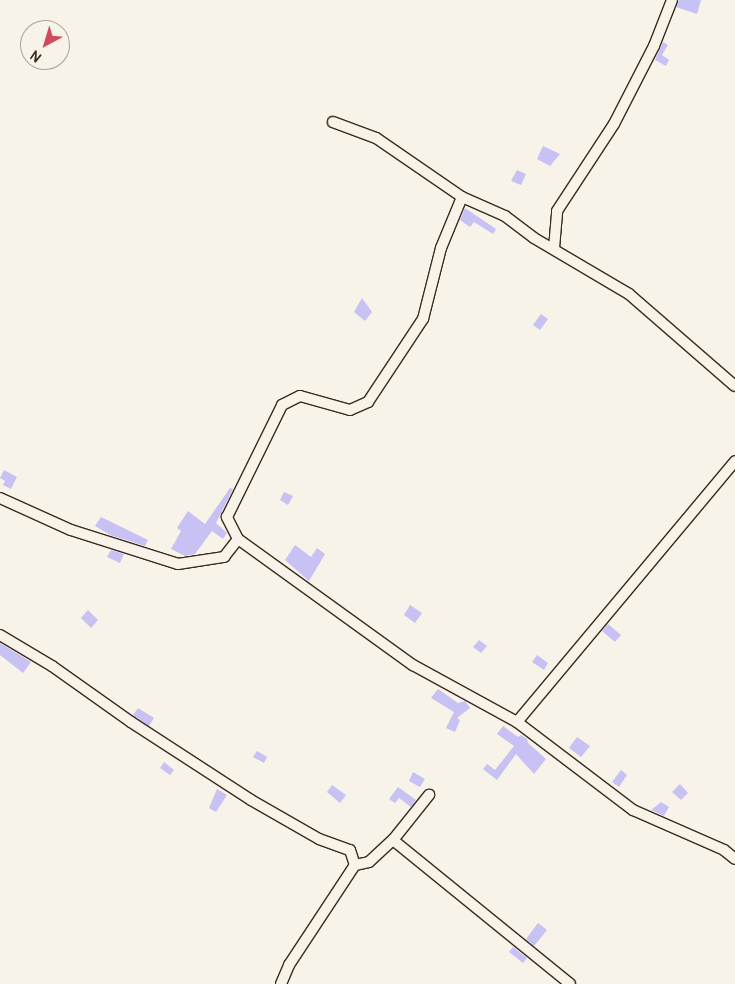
<!DOCTYPE html>
<html>
<head>
<meta charset="utf-8">
<style>
  body { margin:0 }
  #map { position:relative; width:735px; height:984px; overflow:hidden; background:#f7f3e8; font-family:Pangolin,sans-serif }
  div>[style] { position:absolute }
  [style*='--x'] { left:calc(var(--x)*1px); top:calc(var(--y)*1px); width:calc(var(--w)*1px); rotate:calc(var(--a)*1deg) }
  .building>* { inset:0; background:#c7c1f4 }
  .roads { filter:drop-shadow(1px 0 #3b2a1e) drop-shadow(-1px 0 #3b2a1e) drop-shadow(0 1px #3b2a1e) drop-shadow(0 -1px #3b2a1e) }
  .minor>* { height:10px; margin:-5px; padding:0 5px; transform-origin:5px; border-radius:5px; background:#f7f3e8 }
  span { translate:-50% -50%; white-space:nowrap; text-align:center; line-height:1.15; -webkit-text-stroke:4.5px #f7f3e8; paint-order:stroke }
  .north { position:absolute; left:20px; top:20px; width:50px; height:50px; box-sizing:border-box; background:#f7f3e8; border:1px solid #aca397; border-radius:50%; rotate:219deg; font-size:14px; font-weight:700; line-height:20px; text-align:center; color:#3b2a1e }
  .north::after { content:''; display:block; margin:auto; width:18px; height:22px; background:#d1495b; clip-path:polygon(50% 0,100% 100%,50% 72%,0 100%) }
</style>
</head>
<body>
<div id="map">
  <div class="building">
    <i style="clip-path:polygon(679px 0,701px 0,697px 14px,676px 7px)"></i>
    <i style="clip-path:polygon(663px 42px,668px 45px,662px 55px,669px 60px,666px 66px,655px 60px)"></i>
    <i style="clip-path:polygon(543px 146px,560px 154px,550px 166px,537px 159px)"></i>
    <i style="clip-path:polygon(517px 170px,526px 174px,521px 185px,511px 181px)"></i>
    <i style="clip-path:polygon(465px 208px,496px 229px,493px 234px,474px 222px,470px 227px,460px 220px)"></i>
    <i style="clip-path:polygon(362px 298px,372px 312px,365px 321px,354px 312px)"></i>
    <i style="clip-path:polygon(541px 314px,548px 319px,540px 330px,533px 325px)"></i>
    <i style="clip-path:polygon(4px 470px,17px 477px,11px 489px,3px 485px,5px 481px,0 478px)"></i>
    <i style="clip-path:polygon(230px 488px,233px 489px,216px 523px,227px 533px,223px 539px,212px 531px,195px 554px,185px 556px,171px 549px,181px 531px,177px 528px,188px 511px,205px 524px)"></i>
    <i style="clip-path:polygon(284px 492px,293px 496px,288px 505px,280px 500px)"></i>
    <i style="clip-path:polygon(101px 517px,148px 540px,145px 546px,110px 535px,95px 526px)"></i>
    <i style="clip-path:polygon(295px 545px,311px 557px,317px 548px,325px 554px,309px 581px,285px 560px)"></i>
    <i style="clip-path:polygon(111px 550px,124px 554px,120px 563px,107px 557px)"></i>
    <i style="clip-path:polygon(410px 605px,422px 613px,415px 623px,404px 615px)"></i>
    <i style="clip-path:polygon(88px 610px,98px 620px,91px 628px,81px 618px)"></i>
    <i style="clip-path:polygon(608px 624px,621px 635px,615px 642px,602px 631px)"></i>
    <i style="clip-path:polygon(479px 640px,487px 646px,481px 653px,473px 647px)"></i>
    <i style="clip-path:polygon(0 643px,31px 662px,23px 673px,0 655px)"></i>
    <i style="clip-path:polygon(537px 655px,548px 663px,544px 670px,532px 662px)"></i>
    <i style="clip-path:polygon(438px 689px,458px 703px,465px 701px,470px 708px,457px 718px,460px 720px,455px 732px,446px 728px,454px 712px,431px 698px)"></i>
    <i style="clip-path:polygon(138px 708px,154px 718px,149px 726px,133px 715px)"></i>
    <i style="clip-path:polygon(503px 726px,518px 737px,521px 735px,527px 739px,528px 743px,546px 759px,534px 774px,516px 754px,497px 780px,483px 769px,487px 764px,495px 770px,514px 746px,497px 734px)"></i>
    <i style="clip-path:polygon(577px 737px,590px 746px,581px 757px,569px 748px)"></i>
    <i style="clip-path:polygon(257px 751px,267px 757px,264px 763px,253px 757px)"></i>
    <i style="clip-path:polygon(164px 762px,174px 770px,170px 775px,160px 768px)"></i>
    <i style="clip-path:polygon(621px 770px,627px 775px,619px 787px,612px 782px)"></i>
    <i style="clip-path:polygon(413px 772px,425px 779px,420px 787px,409px 781px)"></i>
    <i style="clip-path:polygon(680px 784px,688px 793px,681px 800px,672px 792px)"></i>
    <i style="clip-path:polygon(332px 785px,346px 795px,340px 803px,327px 792px)"></i>
    <i style="clip-path:polygon(398px 787px,416px 800px,411px 807px,399px 798px,395px 803px,389px 799px)"></i>
    <i style="clip-path:polygon(217px 789px,227px 795px,216px 812px,209px 808px)"></i>
    <i style="clip-path:polygon(661px 802px,669px 807px,664px 816px,651px 810px)"></i>
    <i style="clip-path:polygon(538px 923px,547px 930px,534px 946px,526px 939px)"></i>
    <i style="clip-path:polygon(513px 947px,527px 958px,523px 963px,509px 952px)"></i>
  </div>
  <div class="roads">
    <div class="minor">
      <i style="--x:462;--y:197;--w:47;--a:23.8"></i>
      <i style="--x:505;--y:216;--w:36;--a:37"></i>
      <i style="--x:534;--y:238;--w:110;--a:30.5"></i>
      <i style="--x:629;--y:294;--w:140;--a:41"></i>
      <i style="--x:554;--y:248;--w:37;--a:-85"></i>
      <i style="--x:557;--y:211;--w:104;--a:-56.8"></i>
      <i style="--x:614;--y:124;--w:88;--a:-62.9"></i>
      <i style="--x:654;--y:46;--w:49;--a:-68.6"></i>
      <i style="--x:0;--y:498;--w:78;--a:24.3"></i>
      <i style="--x:71;--y:530;--w:112;--a:17.6"></i>
      <i style="--x:178;--y:564;--w:47;--a:-8.7"></i>
      <i style="--x:224;--y:557;--w:23;--a:-52"></i>
      <i style="--x:238;--y:539;--w:25;--a:-117"></i>
      <i style="--x:227;--y:517;--w:125;--a:-63.8"></i>
      <i style="--x:282;--y:405;--w:20;--a:-27"></i>
      <i style="--x:300;--y:396;--w:52;--a:15.6"></i>
      <i style="--x:350;--y:410;--w:20;--a:-24"></i>
      <i style="--x:368;--y:402;--w:100;--a:-56.5"></i>
      <i style="--x:423;--y:319;--w:73;--a:-75.8"></i>
      <i style="--x:441;--y:248;--w:55;--a:-67.6"></i>
      <i style="--x:462;--y:197;--w:104;--a:-145.5"></i>
      <i style="--x:376;--y:138;--w:46;--a:-159.6"></i>
      <i style="--x:238;--y:539;--w:216;--a:35.8"></i>
      <i style="--x:413;--y:665;--w:119;--a:28.7"></i>
      <i style="--x:517;--y:722;--w:146;--a:37.2"></i>
      <i style="--x:633;--y:810;--w:99;--a:23.7"></i>
      <i style="--x:724;--y:850;--w:14;--a:39"></i>
      <i style="--x:0;--y:635;--w:61;--a:30.8"></i>
      <i style="--x:52;--y:666;--w:97;--a:35.3"></i>
      <i style="--x:131;--y:722;--w:143;--a:33"></i>
      <i style="--x:251;--y:800;--w:78;--a:29.8"></i>
      <i style="--x:319;--y:839;--w:33;--a:20"></i>
      <i style="--x:350;--y:850;--w:16;--a:72"></i>
      <i style="--x:517;--y:722;--w:340;--a:-50.1"></i>
      <i style="--x:393;--y:840;--w:228;--a:39.1"></i>
      <i style="--x:281;--y:984;--w:21;--a:-67"></i>
      <i style="--x:289;--y:965;--w:120;--a:-56.6"></i>
      <i style="--x:355;--y:865;--w:14;--a:-12"></i>
      <i style="--x:369;--y:862;--w:33;--a:-43"></i>
      <i style="--x:393;--y:840;--w:58;--a:-51.3"></i>
    </div>
  </div>
  <div class="north">N</div>
</div>
</body>
</html>
